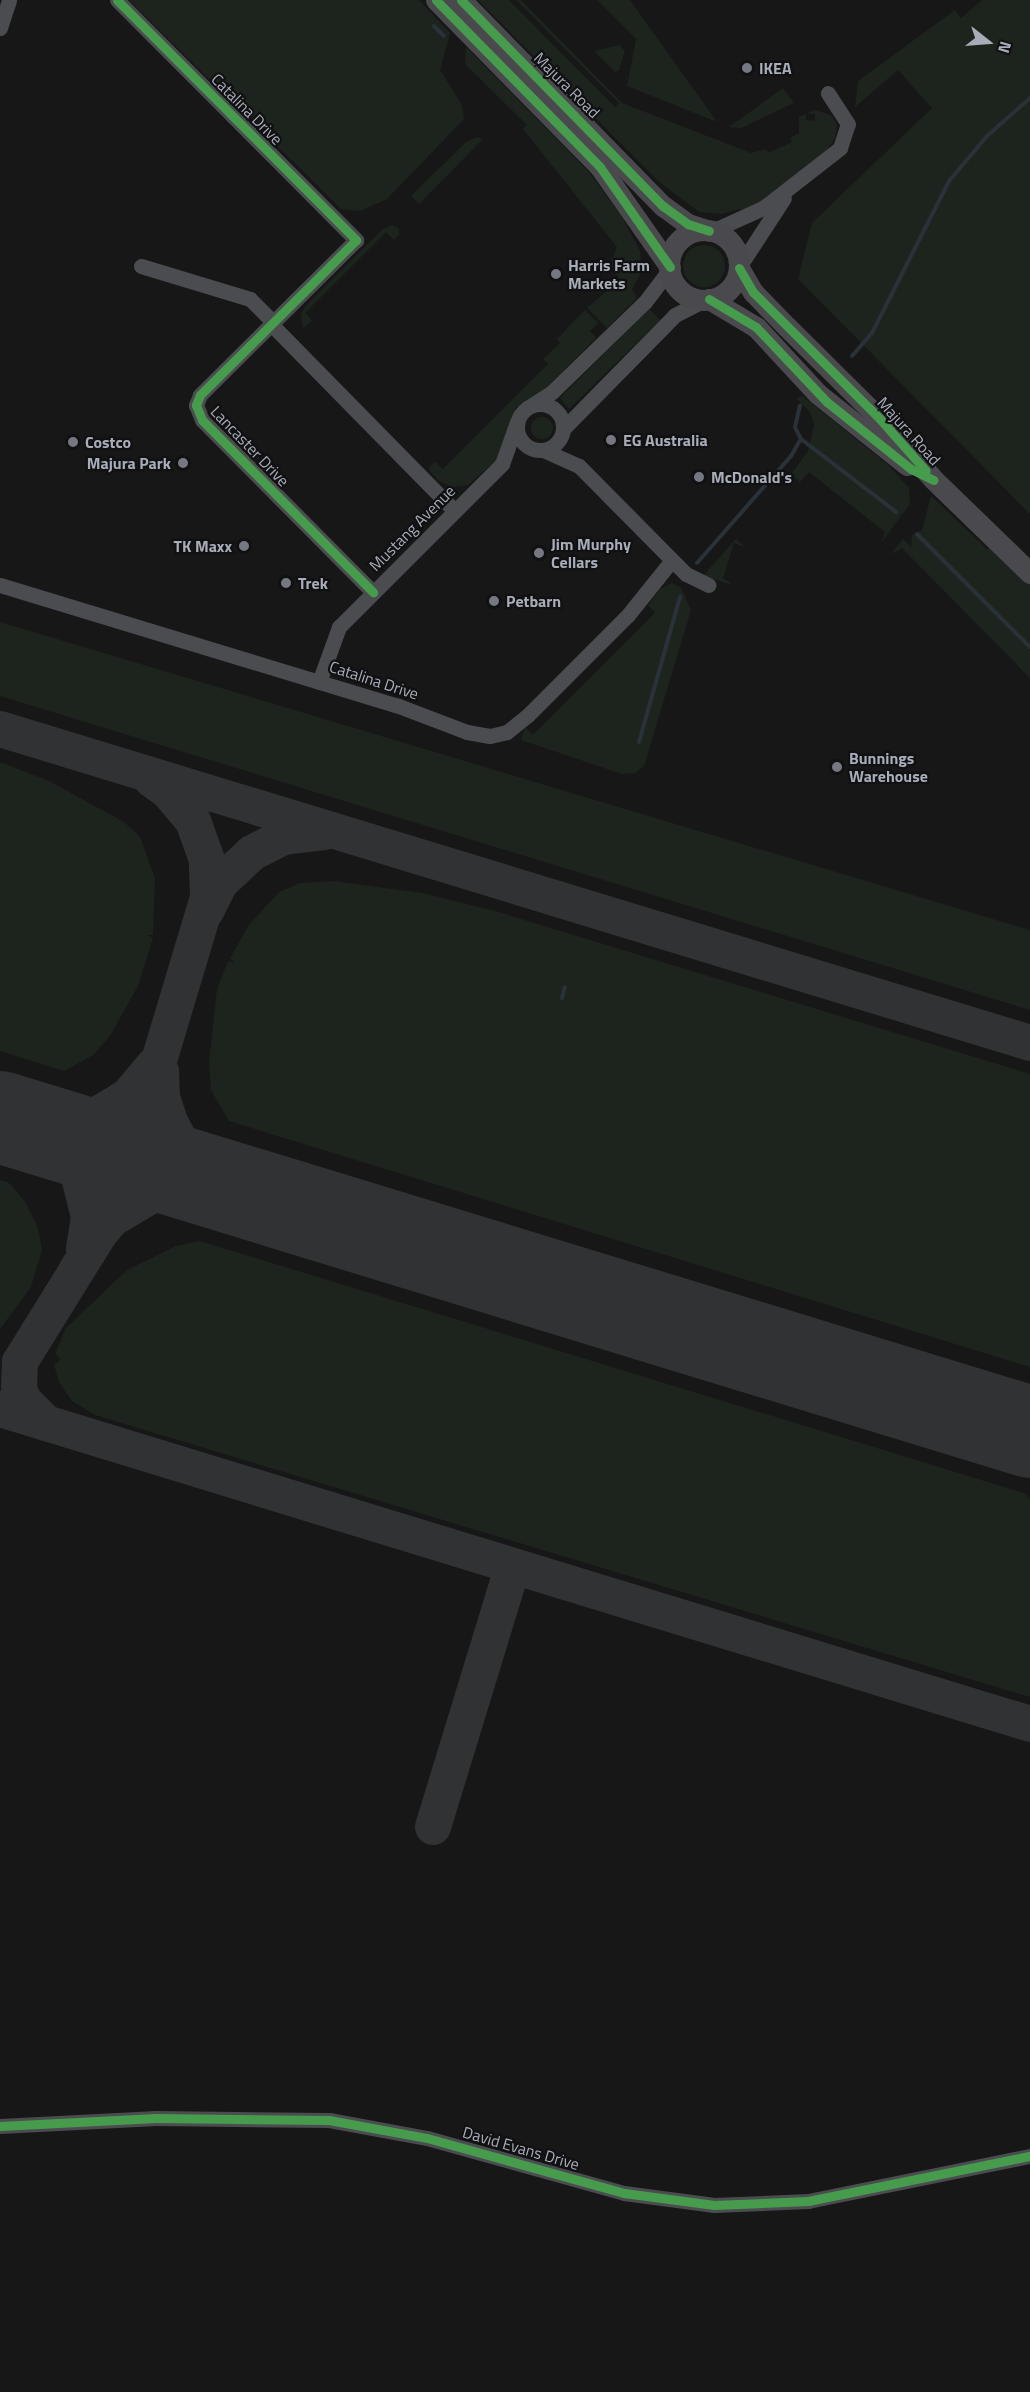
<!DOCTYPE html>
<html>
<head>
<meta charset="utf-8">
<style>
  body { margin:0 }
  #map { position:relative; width:1030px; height:2392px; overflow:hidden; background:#171717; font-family:"Titillium Web",sans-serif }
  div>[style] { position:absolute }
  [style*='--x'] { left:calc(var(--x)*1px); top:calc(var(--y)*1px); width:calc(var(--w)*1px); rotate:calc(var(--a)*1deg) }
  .green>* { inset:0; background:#1d241e }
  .round { border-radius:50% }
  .stream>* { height:4px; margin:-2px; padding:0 2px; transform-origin:2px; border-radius:2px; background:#2a3239 }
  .taxiway>* { height:36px; margin:-18px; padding:0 18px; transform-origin:18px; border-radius:18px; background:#313233 }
  .runway>* { height:92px; margin:-46px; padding:0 46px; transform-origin:46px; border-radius:46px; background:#313233 }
  .street>* { height:15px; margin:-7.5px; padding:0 7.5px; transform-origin:7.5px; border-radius:7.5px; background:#4b4c50 }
  .street>.ring { margin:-7.5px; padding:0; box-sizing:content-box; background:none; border:15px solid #4b4c50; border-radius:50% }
  .secondary>* { height:21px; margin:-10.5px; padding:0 10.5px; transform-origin:10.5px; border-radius:10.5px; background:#4a4a4e }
  .secondary>.ring { margin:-10.5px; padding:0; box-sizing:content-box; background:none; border:21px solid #4a4a4e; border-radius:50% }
  .cycleway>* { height:9px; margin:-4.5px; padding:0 4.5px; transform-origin:4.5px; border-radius:4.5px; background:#469c4c }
  .dots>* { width:16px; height:16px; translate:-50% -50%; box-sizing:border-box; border:3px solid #111113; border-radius:50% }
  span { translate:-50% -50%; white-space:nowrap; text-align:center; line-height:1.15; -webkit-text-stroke:4.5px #111113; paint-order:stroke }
  .poi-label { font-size:16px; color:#a8adb8; font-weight:700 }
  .left { translate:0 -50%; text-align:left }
  .right { translate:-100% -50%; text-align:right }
  .street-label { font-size:16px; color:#a8adb8 }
  .north { position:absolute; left:958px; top:12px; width:60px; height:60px; -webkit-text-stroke:4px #111113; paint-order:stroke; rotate:107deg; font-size:16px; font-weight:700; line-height:24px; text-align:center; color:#a8adb8 }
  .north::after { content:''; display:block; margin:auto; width:21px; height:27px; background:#a8adb8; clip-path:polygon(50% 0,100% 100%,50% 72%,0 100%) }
</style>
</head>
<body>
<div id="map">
  <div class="green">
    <i style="clip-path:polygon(129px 0,419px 0,450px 33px,440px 70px,462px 105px,464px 119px,387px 199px,360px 211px,341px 209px)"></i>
    <i style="clip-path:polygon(478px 0,509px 0,615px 107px,619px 103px,516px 0,521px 0,622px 103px,751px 153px,766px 149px,768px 153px,792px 142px,790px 138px,799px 133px,799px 117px,806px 114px,806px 120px,815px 121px,815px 114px,807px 113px,816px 110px,832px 116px,837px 125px,835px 138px,827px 150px,743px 215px,740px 209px,721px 214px,699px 212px,658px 181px)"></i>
    <i style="clip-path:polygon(597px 0,630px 0,717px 122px,627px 86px,636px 39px)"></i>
    <i style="clip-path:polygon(982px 0,1030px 0,1030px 514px,798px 279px,812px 223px,932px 108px,898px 70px,855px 107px,858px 81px,955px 10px,961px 18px)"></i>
    <i style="clip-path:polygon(619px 45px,625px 51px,619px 70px,615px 72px,594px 51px)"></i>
    <i style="clip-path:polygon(466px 47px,588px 171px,622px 217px,640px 251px,642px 271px,632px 289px,637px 298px,607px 328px,587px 308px,620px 280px,610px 264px,617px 247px,523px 129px,527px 125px,465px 64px)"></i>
    <i style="clip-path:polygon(783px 88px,794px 103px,741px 128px,729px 127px)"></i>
    <i style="clip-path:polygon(477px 137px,483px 139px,419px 204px,411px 196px,466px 142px)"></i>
    <i style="clip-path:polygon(392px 225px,399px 229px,399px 235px,394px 240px,386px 232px,305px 313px,312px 321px,303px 328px,301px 313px,309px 302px,383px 229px)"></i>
    <i class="round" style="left:683px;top:245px;width:42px;height:42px"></i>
    <i style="clip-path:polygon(649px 309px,660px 320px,569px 409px,560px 398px)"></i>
    <i style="clip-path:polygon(585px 310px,598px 323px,590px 331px,596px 338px,543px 391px,516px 407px,500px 457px,468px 485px,452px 487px,438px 480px,429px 470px,430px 466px,435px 462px,443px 469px,548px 364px,543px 359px,560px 343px,557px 339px)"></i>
    <i style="clip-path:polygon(802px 396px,888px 465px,909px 488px,910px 504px,881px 543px,885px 532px,809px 472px,800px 482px,791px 474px,808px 451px,814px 424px,810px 412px,796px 398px)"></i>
    <i class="round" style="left:531px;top:417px;width:22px;height:22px"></i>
    <i style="clip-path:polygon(931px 496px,987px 549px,992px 545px,1030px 583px,1030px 678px,902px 548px,891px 554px,903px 539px,911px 547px,912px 535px,922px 530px)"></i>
    <i style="clip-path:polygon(736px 539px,745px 547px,734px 543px,723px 578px,733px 585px,703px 576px)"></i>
    <i style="clip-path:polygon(672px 583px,681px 588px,691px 610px,644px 766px,635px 773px,622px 774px,521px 740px,525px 727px,533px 735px,655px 613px,648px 605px,660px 589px)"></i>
    <i style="clip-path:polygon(0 622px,1030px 930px,1030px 1010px,0 696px)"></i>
    <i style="clip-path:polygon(0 762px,49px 781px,124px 822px,140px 837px,155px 878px,153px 935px,146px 935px,153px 938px,138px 986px,110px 1036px,93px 1055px,64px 1071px,0 1051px)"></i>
    <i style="clip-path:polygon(333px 881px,422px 893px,495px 911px,1030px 1074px,1030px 1367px,229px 1121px,211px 1090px,209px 1062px,217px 989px,228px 961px,235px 963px,230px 958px,249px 925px,279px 892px,300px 883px)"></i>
    <i style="clip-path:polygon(0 1180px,8px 1182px,25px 1201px,38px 1228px,42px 1250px,31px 1287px,0 1329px)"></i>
    <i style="clip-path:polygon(200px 1241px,1024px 1493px,1030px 1499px,1030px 1697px,95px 1415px,72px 1401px,59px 1382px,54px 1365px,61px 1359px,55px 1354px,66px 1328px,127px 1270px,176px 1246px)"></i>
  </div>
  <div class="stream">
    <i style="--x:434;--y:26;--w:14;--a:45"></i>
    <i style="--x:852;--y:356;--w:30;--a:-49"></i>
    <i style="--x:872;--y:333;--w:170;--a:-63.1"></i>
    <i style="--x:949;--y:181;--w:59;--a:-49.8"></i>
    <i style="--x:987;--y:136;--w:57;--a:-41.5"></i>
    <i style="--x:801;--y:439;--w:120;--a:37.5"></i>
    <i style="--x:917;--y:534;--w:160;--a:45"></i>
    <i style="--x:697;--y:563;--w:142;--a:-48.7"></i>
    <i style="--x:791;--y:456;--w:20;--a:-60"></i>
    <i style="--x:801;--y:439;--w:13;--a:-117"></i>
    <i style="--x:795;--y:427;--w:22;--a:-77"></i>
    <i style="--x:639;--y:742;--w:151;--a:-74.2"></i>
    <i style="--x:562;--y:998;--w:11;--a:-75"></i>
  </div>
  <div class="taxiway">
    <i style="--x:0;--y:729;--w:1077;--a:16.95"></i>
    <i style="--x:206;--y:911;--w:33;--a:-63"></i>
    <i style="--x:221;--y:882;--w:42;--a:-43.1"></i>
    <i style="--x:252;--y:853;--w:36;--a:-27"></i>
    <i style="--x:284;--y:837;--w:40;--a:-7.1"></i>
    <i style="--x:161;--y:1071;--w:26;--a:88"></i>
    <i style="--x:162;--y:1097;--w:26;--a:72"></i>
    <i style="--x:170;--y:1122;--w:24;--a:62"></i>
    <i style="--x:181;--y:1143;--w:32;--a:46"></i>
    <i style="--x:203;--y:1166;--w:28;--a:35"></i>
    <i style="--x:226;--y:1182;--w:39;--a:24"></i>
    <i style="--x:262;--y:1198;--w:84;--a:17.4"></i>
    <i style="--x:0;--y:1117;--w:23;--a:18"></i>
    <i style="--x:22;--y:1124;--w:49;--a:-1.2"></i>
    <i style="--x:71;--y:1123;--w:31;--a:-19"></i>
    <i style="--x:100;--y:1113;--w:31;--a:-31"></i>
    <i style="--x:127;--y:1097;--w:42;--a:-49.8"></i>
    <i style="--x:22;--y:1124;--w:51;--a:34.6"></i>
    <i style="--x:64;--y:1153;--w:24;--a:55"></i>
    <i style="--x:78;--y:1173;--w:45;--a:76"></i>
    <i style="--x:89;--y:1217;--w:33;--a:99"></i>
    <i style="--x:76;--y:1271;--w:41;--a:-57.8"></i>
    <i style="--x:98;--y:1236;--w:57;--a:-65.2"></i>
    <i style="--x:122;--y:1184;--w:300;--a:-73.3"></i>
    <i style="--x:208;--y:897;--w:37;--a:-92"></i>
    <i style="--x:207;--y:860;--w:41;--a:-109.7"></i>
    <i style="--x:193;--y:821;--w:38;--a:-130"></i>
    <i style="--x:169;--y:792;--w:22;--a:-144"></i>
    <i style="--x:0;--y:1409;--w:1077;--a:17"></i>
    <i style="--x:46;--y:1423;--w:31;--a:-135"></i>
    <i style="--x:24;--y:1401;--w:13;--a:-113"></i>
    <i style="--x:19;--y:1389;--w:27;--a:-88"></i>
    <i style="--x:20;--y:1362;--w:148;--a:-58.2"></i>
    <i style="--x:98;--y:1236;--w:22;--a:-51"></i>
    <i style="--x:112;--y:1219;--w:55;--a:-30.8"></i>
    <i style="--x:159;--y:1191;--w:30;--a:-9"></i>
    <i style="--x:189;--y:1186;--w:34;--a:0"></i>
    <i style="--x:223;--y:1186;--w:41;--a:17.1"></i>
    <i style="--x:433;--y:1827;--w:273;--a:-73"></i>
  </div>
  <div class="runway">
    <i style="--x:0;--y:1117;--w:1077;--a:17"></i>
  </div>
  <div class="street">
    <i style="--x:117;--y:0;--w:339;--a:45.1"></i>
    <i style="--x:356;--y:240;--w:220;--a:135.2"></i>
    <i style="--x:200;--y:395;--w:11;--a:112"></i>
    <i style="--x:196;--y:405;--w:16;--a:68"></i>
    <i style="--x:202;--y:420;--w:243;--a:45.2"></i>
    <i style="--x:0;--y:28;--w:29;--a:-72"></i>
    <i style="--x:712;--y:231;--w:56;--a:-24.3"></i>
    <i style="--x:763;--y:208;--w:98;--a:-37.9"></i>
    <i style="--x:840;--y:148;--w:25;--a:-72"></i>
    <i style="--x:848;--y:124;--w:37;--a:-123"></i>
    <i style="--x:141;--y:266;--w:114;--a:16.8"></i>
    <i style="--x:250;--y:299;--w:33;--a:45"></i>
    <i style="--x:739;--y:267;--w:82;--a:-56.9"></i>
    <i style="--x:271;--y:324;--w:262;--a:45.5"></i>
    <i class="ring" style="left:517px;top:404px;width:31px;height:31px"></i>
    <i style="--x:532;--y:405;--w:24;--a:-33"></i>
    <i style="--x:552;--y:392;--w:129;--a:-44.1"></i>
    <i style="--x:645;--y:302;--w:41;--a:-52.9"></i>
    <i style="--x:563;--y:429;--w:160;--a:-45.5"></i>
    <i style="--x:675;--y:315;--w:33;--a:-27"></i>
    <i style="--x:543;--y:450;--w:39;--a:24"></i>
    <i style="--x:579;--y:466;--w:152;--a:45.3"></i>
    <i style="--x:686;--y:574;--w:25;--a:26"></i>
    <i style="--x:0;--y:585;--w:414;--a:16.9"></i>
    <i style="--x:396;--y:705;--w:76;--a:20.8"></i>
    <i style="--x:467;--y:732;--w:23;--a:10"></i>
    <i style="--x:490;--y:736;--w:17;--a:-13"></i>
    <i style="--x:507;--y:732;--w:27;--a:-39"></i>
    <i style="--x:528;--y:715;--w:141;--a:-45"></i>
    <i style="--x:628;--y:615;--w:70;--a:-51.3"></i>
    <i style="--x:319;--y:682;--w:59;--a:-70"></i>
    <i style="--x:339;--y:627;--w:231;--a:-45"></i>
    <i style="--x:502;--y:464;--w:45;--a:-70.3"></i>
    <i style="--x:0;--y:2126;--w:156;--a:-2.9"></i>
    <i style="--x:156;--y:2118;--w:173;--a:0.7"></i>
    <i style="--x:329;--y:2120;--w:100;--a:10.4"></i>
    <i style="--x:427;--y:2138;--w:205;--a:15.6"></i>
    <i style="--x:624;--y:2193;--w:91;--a:7.6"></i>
    <i style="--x:714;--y:2205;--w:94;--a:-2.4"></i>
    <i style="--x:808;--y:2201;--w:227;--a:-11.5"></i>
  </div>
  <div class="secondary">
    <i style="--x:436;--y:0;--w:234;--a:45.5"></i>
    <i style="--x:600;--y:167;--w:122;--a:55"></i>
    <i style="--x:461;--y:0;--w:289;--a:45.6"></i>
    <i style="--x:663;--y:206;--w:31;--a:36"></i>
    <i style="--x:688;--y:224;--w:22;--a:18"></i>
    <i class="ring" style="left:669px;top:230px;width:49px;height:49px"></i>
    <i style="--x:739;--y:268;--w:28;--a:60"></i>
    <i style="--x:753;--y:292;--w:47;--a:45.9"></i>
    <i style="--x:786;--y:326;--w:132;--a:44.7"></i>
    <i style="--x:880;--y:419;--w:81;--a:48.5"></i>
    <i style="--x:934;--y:480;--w:134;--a:44.1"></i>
    <i style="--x:709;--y:299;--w:55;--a:30.8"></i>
    <i style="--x:756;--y:327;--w:91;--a:47.2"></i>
    <i style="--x:818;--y:394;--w:114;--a:38.6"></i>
  </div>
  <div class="cycleway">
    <i style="--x:117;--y:0;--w:339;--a:45.1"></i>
    <i style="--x:356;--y:240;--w:220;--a:135.2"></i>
    <i style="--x:200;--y:395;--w:11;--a:112"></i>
    <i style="--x:196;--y:405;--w:16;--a:68"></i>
    <i style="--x:202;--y:420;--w:243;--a:45.2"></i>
    <i style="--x:436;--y:0;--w:234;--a:45.5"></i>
    <i style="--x:600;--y:167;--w:122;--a:55"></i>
    <i style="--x:461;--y:0;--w:289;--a:45.6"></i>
    <i style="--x:663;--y:206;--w:31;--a:36"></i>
    <i style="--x:688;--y:224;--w:22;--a:18"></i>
    <i style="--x:739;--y:268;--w:28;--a:60"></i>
    <i style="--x:753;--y:292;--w:180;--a:45"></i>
    <i style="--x:880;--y:419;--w:69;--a:48.5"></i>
    <i style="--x:709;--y:299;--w:55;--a:30.8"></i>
    <i style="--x:756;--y:327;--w:103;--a:46.6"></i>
    <i style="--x:827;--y:402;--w:107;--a:38.6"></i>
    <i style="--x:911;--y:469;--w:25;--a:26"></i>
    <i style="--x:0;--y:2126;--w:156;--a:-2.9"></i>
    <i style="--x:156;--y:2118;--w:173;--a:0.7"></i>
    <i style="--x:329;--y:2120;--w:100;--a:10.4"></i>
    <i style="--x:427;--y:2138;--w:205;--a:15.6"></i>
    <i style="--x:624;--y:2193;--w:91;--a:7.6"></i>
    <i style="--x:714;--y:2205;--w:94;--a:-2.4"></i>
    <i style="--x:808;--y:2201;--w:227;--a:-11.5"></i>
  </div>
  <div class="dots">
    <i style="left:747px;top:68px;background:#757880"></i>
    <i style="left:556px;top:274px;background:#757880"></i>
    <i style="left:611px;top:440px;background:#757880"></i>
    <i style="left:73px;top:442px;background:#757880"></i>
    <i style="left:183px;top:463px;background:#757880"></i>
    <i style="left:699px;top:477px;background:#757880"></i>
    <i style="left:244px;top:546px;background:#757880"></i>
    <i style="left:539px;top:553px;background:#757880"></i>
    <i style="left:286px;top:583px;background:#757880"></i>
    <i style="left:494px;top:601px;background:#757880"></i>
    <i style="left:837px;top:767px;background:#757880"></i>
  </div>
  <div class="poi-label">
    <span class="left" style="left:759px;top:68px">IKEA</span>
    <span class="left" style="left:568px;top:274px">Harris Farm<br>Markets</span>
    <span class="left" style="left:623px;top:440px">EG Australia</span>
    <span class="left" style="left:85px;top:442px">Costco</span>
    <span class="right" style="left:171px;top:463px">Majura Park</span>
    <span class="left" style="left:711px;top:477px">McDonald's</span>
    <span class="left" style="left:551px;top:553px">Jim Murphy<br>Cellars</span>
    <span class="right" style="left:232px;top:546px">TK Maxx</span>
    <span class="left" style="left:298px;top:583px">Trek</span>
    <span class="left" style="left:506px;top:601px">Petbarn</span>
    <span class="left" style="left:849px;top:767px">Bunnings<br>Warehouse</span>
  </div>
  <div class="street-label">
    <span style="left:567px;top:85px;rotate:45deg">Majura Road</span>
    <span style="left:247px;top:109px;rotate:45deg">Catalina Drive</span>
    <span style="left:909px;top:431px;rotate:48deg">Majura Road</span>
    <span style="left:250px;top:446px;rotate:46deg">Lancaster Drive</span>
    <span style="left:412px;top:528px;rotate:-45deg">Mustang Avenue</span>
    <span style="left:374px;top:680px;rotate:18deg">Catalina Drive</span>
    <span style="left:521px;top:2148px;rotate:16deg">David Evans Drive</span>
  </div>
  <div class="north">N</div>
</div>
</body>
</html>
